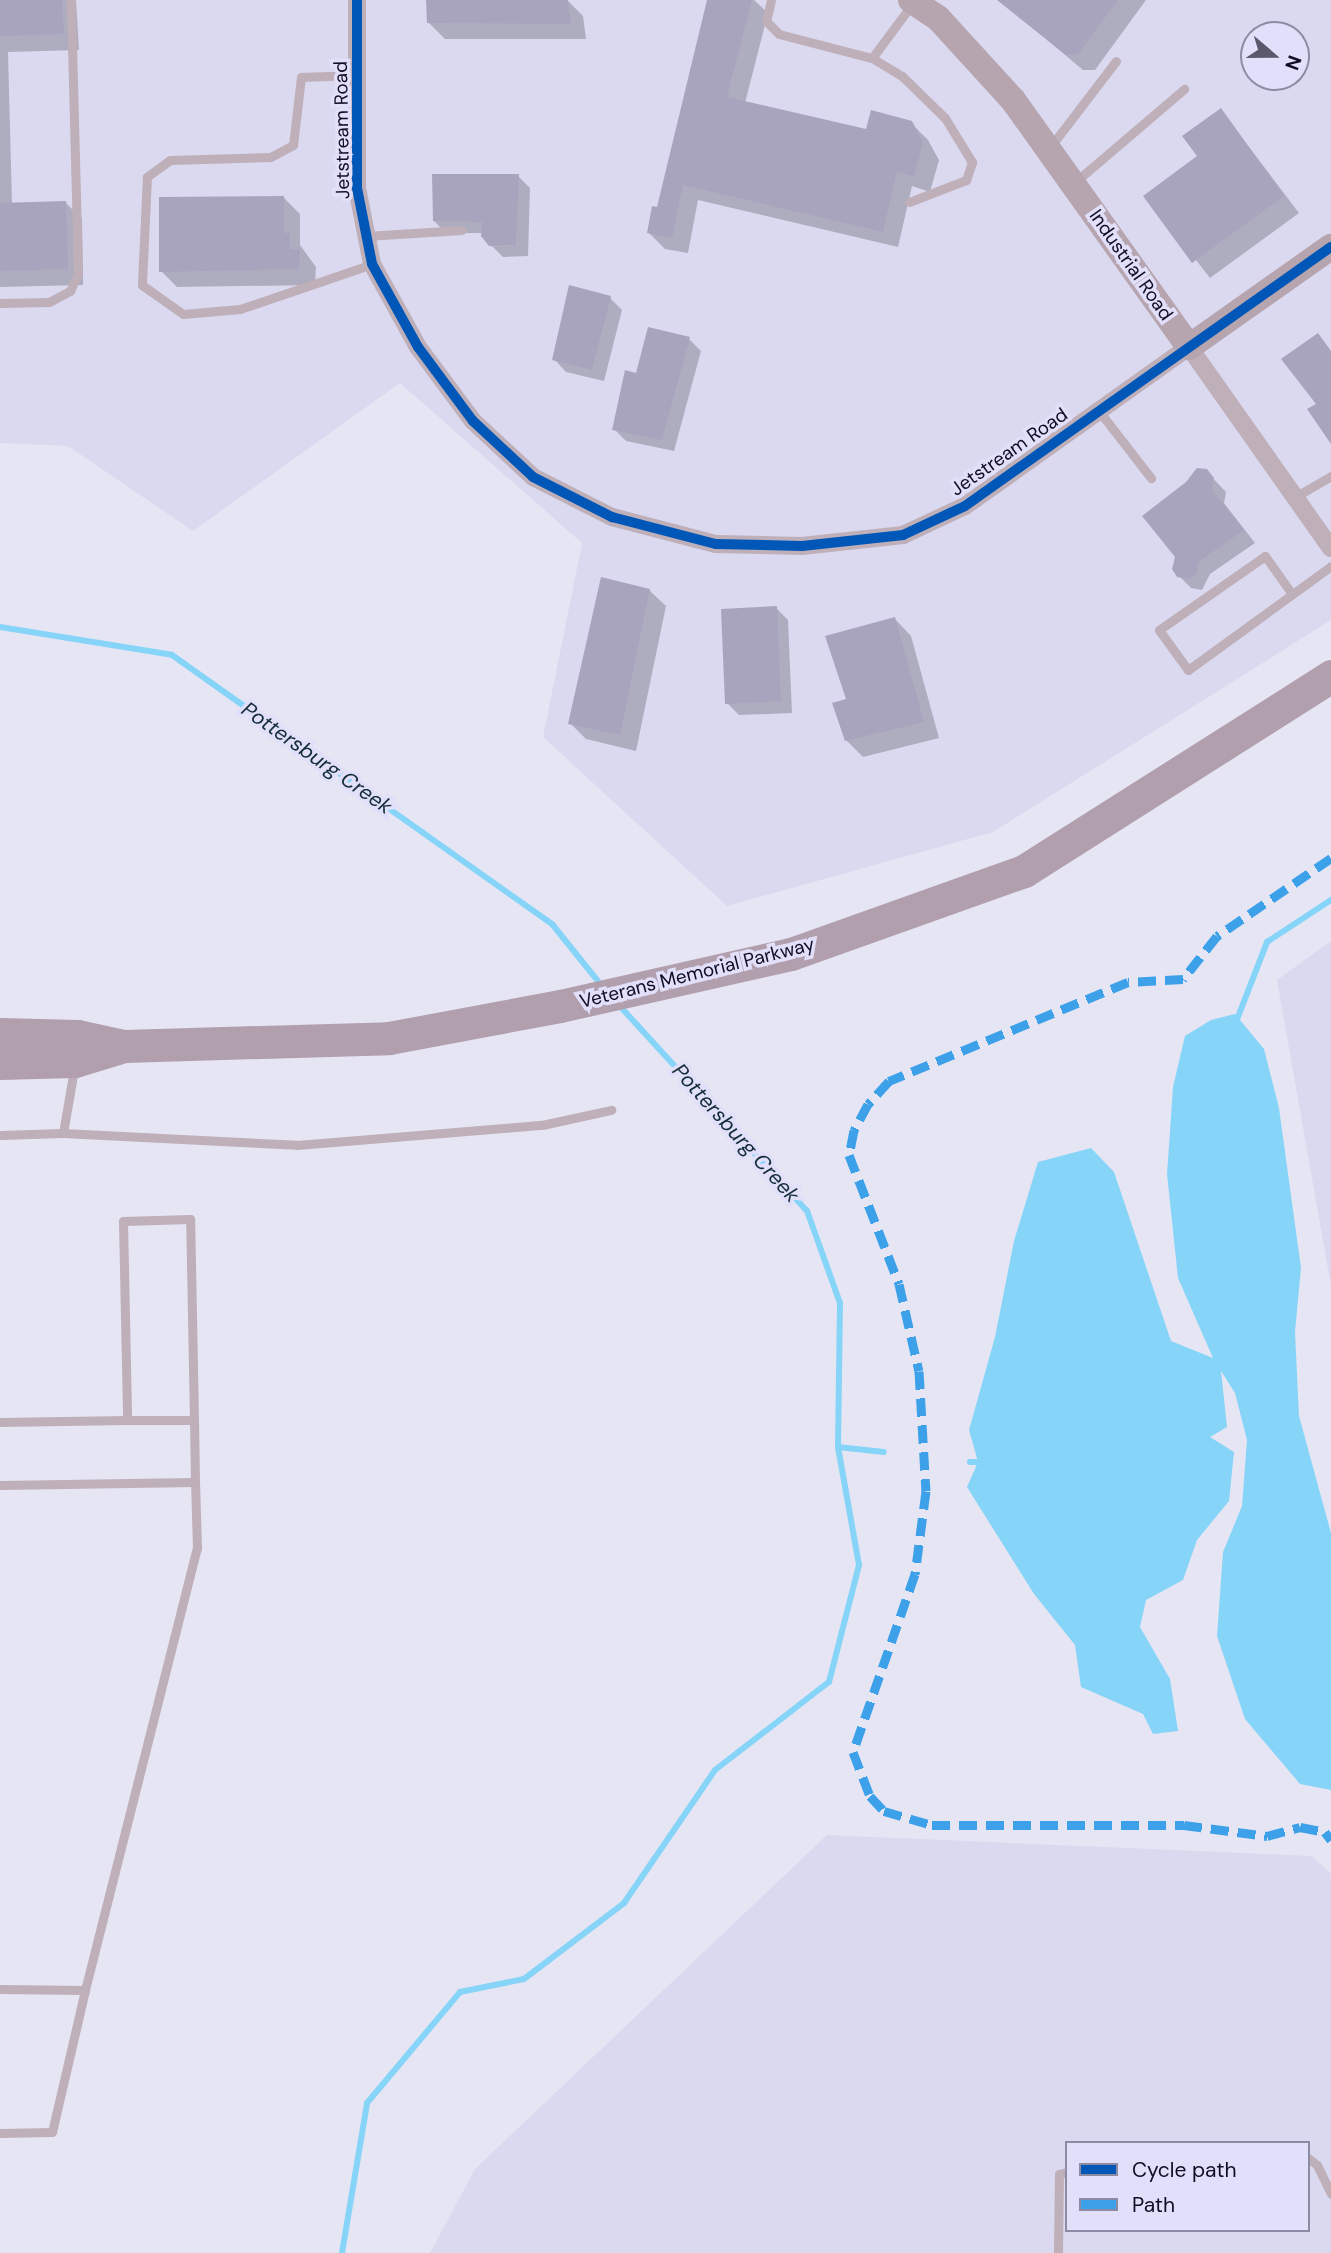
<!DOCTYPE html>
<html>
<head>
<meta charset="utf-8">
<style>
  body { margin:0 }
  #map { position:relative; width:1331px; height:2253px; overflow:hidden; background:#e6e5f4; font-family:"DM Sans",sans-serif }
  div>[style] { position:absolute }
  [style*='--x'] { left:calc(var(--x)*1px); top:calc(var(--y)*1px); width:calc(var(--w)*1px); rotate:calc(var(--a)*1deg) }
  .built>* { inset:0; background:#dad9f0 }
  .water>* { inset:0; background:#87d4f9 }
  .shadow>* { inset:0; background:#0003 }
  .stream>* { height:6px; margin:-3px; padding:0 3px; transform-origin:3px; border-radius:3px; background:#87d4f9 }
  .building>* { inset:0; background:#a8a4be }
  .lane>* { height:9px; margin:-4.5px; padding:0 4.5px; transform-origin:4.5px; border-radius:4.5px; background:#beafb8 }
  .street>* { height:18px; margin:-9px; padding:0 9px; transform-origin:9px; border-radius:9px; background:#beafb8 }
  .secondary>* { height:26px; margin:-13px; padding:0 13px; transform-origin:13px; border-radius:13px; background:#b6a4ae }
  .highway>* { height:33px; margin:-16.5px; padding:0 16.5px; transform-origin:16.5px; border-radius:16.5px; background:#b29fad }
  .quiet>* { height:9px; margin-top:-4.5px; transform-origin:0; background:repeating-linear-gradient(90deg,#3da1ea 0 18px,transparent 0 27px) }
  .cycleway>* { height:10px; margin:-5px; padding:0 5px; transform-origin:5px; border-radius:5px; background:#0057b8 }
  span { translate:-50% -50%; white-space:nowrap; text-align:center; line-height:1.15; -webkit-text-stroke:7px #e1dffa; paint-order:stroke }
  .street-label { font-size:19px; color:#100c23 }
  .water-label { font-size:21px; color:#142d37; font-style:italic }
  .legend { position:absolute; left:1065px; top:2141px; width:245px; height:91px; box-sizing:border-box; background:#e1dffa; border:2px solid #8d8ba4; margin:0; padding:9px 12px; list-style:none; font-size:21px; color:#100c23 }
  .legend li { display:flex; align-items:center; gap:14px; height:35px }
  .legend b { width:35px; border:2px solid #8d8ba4 }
  .north { position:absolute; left:1240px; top:21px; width:70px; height:70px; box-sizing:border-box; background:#e1dffa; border:2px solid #8d8ba4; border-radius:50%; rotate:110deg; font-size:19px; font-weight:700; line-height:28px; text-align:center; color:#100c23 }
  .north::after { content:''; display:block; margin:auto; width:24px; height:32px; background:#5b586c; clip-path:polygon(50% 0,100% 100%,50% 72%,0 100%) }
</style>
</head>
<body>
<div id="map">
  <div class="built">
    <i style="clip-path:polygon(evenodd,0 0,1331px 0,1331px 620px,993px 832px,727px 906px,543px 737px,582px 543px,400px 383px,193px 531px,68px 446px,0 443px,0 0,1254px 35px,1296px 35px,1296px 77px,1254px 77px,1254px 35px)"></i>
    <i style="clip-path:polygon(1331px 941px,1331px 1286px,1277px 980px)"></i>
    <i style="clip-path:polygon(evenodd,827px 1835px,1312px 1856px,1331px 1874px,1331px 2253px,430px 2253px,475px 2169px,827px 1835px,1067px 2143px,1308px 2143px,1308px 2230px,1067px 2230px,1067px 2143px)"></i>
  </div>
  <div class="water">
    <i style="clip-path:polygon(1235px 1014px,1264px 1049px,1279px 1108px,1301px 1268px,1295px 1332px,1299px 1416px,1331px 1533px,1331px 1790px,1300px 1784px,1245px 1719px,1217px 1636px,1223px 1552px,1242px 1506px,1247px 1440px,1235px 1393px,1221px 1371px,1227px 1427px,1210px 1437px,1234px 1452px,1229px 1501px,1197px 1540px,1183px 1580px,1146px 1600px,1140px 1627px,1170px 1679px,1178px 1731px,1153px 1734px,1143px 1714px,1081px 1687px,1075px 1645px,1034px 1594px,967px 1487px,978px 1462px,969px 1430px,995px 1337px,1014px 1241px,1038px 1162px,1091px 1148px,1114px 1172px,1171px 1341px,1213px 1358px,1178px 1278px,1167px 1174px,1173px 1087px,1185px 1036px,1211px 1020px)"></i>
  </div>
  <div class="shadow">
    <i style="clip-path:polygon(0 0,76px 0,79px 50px,8px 52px,12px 204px,66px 203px,82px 219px,83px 285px,0 287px)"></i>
    <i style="clip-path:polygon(428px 0,567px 0,583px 16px,586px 39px,445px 39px,428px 22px)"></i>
    <i style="clip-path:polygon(709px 0,754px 0,768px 13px,745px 103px,867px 131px,911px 123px,928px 140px,939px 160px,930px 192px,912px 186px,898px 247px,698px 200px,688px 253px,665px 249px,649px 233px,659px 209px)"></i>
    <i style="clip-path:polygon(1015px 0,1146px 0,1095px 70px,1083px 70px,1009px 8px)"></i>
    <i style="clip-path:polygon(1221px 110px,1299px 213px,1210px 278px,1146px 196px,1199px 156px)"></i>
    <i style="clip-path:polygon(518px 176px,530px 188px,528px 256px,503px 257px,493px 247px,525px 243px,492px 247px,483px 233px,446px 233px,434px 221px)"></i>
    <i style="clip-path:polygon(284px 198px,300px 214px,300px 245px,316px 267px,315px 285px,177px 287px,161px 271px)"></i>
    <i style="clip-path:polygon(610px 298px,622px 310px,604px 381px,566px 372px,554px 359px)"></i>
    <i style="clip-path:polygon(689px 339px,701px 351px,674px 451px,626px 441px,614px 429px,637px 375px)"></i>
    <i style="clip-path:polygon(1206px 471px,1226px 492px,1224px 503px,1255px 543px,1210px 574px,1202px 590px,1191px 588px,1179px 576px)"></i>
    <i style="clip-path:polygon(649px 590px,666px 606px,636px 751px,586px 739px,570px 723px)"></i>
    <i style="clip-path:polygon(776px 608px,788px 620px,792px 713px,739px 715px,727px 703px)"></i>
    <i style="clip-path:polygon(895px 619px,911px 636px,939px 738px,863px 757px,846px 740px,848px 700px)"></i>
  </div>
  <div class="stream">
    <i style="--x:0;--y:627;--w:174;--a:9.2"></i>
    <i style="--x:172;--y:655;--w:466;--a:35.3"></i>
    <i style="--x:552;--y:924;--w:80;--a:51.1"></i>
    <i style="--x:1236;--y:1022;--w:86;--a:-68.8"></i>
    <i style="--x:1267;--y:942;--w:77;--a:-33.3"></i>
    <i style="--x:838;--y:1447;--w:46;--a:6.2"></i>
    <i style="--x:970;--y:1462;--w:15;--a:0"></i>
    <i style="--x:342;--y:2253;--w:152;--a:-80.5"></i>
    <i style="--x:367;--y:2103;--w:145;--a:-50"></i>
    <i style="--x:460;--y:1992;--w:65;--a:-11.5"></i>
    <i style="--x:524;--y:1979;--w:126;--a:-37.2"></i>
    <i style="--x:624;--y:1903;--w:161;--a:-55.6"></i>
    <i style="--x:715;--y:1770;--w:144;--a:-37.7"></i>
    <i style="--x:829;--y:1682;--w:121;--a:-75.6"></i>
    <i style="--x:859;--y:1565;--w:120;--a:-100.1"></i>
    <i style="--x:838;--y:1447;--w:144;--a:-89.2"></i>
    <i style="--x:840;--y:1303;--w:98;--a:-109.7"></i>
    <i style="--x:807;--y:1211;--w:280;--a:-132.4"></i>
  </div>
  <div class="building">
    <i style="clip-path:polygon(0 0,62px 0,64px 34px,0 36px)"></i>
    <i style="clip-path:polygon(426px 0,568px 0,571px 24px,427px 23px)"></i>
    <i style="clip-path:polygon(707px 0,752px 0,727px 97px,866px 129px,871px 110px,912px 121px,923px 142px,914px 177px,897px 171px,883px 232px,683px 185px,672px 238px,647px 233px,652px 206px,657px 207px)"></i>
    <i style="clip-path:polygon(997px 0,1118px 0,1078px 54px,1066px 55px)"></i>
    <i style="clip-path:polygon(1221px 108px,1284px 196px,1192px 263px,1143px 196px,1197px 156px,1182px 136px)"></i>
    <i style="clip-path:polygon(432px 174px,519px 174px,516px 245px,489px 246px,481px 236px,482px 222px,433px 221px)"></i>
    <i style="clip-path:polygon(284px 196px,284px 233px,290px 233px,290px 250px,300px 249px,299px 269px,159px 272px,159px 197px)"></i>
    <i style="clip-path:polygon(66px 201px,68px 269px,0 271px,0 203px)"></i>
    <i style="clip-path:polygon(569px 285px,611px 296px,592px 370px,552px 360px)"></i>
    <i style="clip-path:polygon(648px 327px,690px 337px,662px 440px,612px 430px,625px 370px,636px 373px)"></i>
    <i style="clip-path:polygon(1318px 333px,1331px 351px,1331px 444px,1307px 409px,1316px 404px,1281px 359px)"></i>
    <i style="clip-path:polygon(1197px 468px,1207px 469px,1214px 478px,1212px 490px,1244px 530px,1198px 562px,1197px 573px,1190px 579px,1177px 577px,1172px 569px,1175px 557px,1142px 516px,1186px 482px)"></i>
    <i style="clip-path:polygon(601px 577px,650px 589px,620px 735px,568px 724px)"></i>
    <i style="clip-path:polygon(777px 606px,781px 701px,725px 704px,721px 609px)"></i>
    <i style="clip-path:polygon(895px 617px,924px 722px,845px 741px,832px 703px,846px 699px,825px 636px)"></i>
  </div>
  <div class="lane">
    <i style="--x:771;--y:0;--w:22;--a:103"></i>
    <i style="--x:766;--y:21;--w:18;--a:45"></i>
    <i style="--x:779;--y:34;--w:96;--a:14.5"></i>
    <i style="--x:872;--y:58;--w:35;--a:31"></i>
    <i style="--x:902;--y:76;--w:60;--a:44.3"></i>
    <i style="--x:945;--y:118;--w:52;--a:58.5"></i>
    <i style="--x:972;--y:162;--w:19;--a:108"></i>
    <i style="--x:966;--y:180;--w:61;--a:158.9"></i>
    <i style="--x:872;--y:58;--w:69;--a:-53.3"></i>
    <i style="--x:357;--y:75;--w:56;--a:178"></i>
    <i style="--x:301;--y:77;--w:68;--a:96.7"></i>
    <i style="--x:293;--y:145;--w:26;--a:152"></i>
    <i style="--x:270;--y:157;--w:100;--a:178.3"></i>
    <i style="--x:170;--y:160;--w:29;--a:144"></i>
    <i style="--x:147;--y:177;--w:108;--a:92.7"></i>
    <i style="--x:142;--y:285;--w:50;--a:35.3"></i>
    <i style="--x:183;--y:314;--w:57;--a:-5"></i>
    <i style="--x:240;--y:309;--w:139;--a:-18.8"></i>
    <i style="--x:1051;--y:146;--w:107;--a:-52.6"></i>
    <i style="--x:1074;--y:183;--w:145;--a:-40.5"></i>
    <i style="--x:366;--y:236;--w:96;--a:-3.6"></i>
    <i style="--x:0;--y:303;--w:49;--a:-1.2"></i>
    <i style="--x:49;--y:302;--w:24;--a:-28"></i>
    <i style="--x:70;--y:291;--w:20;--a:-66"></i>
    <i style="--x:78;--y:273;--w:273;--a:-91.5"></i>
    <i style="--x:1099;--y:411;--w:85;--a:52.2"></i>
    <i style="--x:1295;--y:497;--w:42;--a:-30.3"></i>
    <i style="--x:1292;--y:594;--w:47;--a:-125.4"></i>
    <i style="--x:1265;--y:556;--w:129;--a:145.1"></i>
    <i style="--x:1159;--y:630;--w:49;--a:54.1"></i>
    <i style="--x:1188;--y:670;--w:177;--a:-36"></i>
    <i style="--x:63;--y:1133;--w:65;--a:-80.2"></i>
    <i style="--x:1;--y:1135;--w:62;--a:-1.8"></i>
    <i style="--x:63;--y:1133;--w:234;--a:2.9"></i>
    <i style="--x:297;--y:1145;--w:246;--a:-4.7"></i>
    <i style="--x:542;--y:1125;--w:71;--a:-12.3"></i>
    <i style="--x:0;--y:1422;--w:127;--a:-0.9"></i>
    <i style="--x:0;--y:1485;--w:195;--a:-0.9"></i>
    <i style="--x:0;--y:1989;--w:85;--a:0.7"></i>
    <i style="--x:85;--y:1990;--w:456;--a:-75.8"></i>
    <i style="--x:197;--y:1548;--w:66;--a:-91.7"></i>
    <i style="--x:195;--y:1482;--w:62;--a:-90.9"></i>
    <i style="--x:194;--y:1420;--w:201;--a:-91.1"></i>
    <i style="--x:190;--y:1219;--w:67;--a:178.3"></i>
    <i style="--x:123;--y:1221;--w:199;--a:88.8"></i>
    <i style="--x:127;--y:1420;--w:67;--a:0"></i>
    <i style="--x:0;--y:2133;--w:52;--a:-1.1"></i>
    <i style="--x:52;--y:2132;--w:146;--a:-76.9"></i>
    <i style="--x:1308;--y:2158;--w:11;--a:38"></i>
    <i style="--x:1317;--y:2165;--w:32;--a:64"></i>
    <i style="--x:1058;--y:2253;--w:79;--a:-89.3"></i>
    <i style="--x:1059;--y:2174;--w:8;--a:-14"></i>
  </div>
  <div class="street">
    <i style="--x:357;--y:0;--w:188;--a:90"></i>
    <i style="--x:357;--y:188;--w:77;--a:78.8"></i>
    <i style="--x:372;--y:264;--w:95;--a:61"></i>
    <i style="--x:418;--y:347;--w:92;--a:53.4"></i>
    <i style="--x:473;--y:421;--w:82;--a:43"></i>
    <i style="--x:533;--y:477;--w:89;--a:26.9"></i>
    <i style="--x:612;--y:517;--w:107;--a:14.6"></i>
    <i style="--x:716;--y:544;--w:86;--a:1.3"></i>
    <i style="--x:802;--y:546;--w:102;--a:-6.2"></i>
    <i style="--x:903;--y:535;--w:68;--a:-25.1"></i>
    <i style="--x:965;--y:506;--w:275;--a:-35.4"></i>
    <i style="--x:1189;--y:347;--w:246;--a:54.8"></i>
  </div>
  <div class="secondary">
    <i style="--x:911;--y:0;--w:32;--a:34"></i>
    <i style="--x:938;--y:18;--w:111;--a:47.6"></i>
    <i style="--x:1013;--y:100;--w:303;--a:54.5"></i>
    <i style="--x:1189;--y:347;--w:174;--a:-35.2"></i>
  </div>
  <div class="highway">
    <i style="--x:0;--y:1034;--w:78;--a:1.5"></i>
    <i style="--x:78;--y:1036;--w:47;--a:12.3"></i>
    <i style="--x:124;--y:1046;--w:265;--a:-1.7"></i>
    <i style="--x:389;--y:1038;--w:174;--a:-10.6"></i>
    <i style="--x:560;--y:1006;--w:237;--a:-12.7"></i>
    <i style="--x:791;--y:954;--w:247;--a:-19.6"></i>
    <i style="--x:1024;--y:871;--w:364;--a:-32.4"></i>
    <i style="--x:0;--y:1063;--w:75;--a:-1.5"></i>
    <i style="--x:75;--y:1061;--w:48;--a:-16.9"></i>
  </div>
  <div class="quiet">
    <i style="--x:1331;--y:858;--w:138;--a:145.6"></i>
    <i style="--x:1217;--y:936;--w:55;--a:128.3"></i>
    <i style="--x:1183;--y:979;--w:55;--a:176.9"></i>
    <i style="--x:1128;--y:982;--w:259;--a:157.5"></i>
    <i style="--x:889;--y:1081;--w:31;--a:132"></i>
    <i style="--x:868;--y:1104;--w:30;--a:118"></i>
    <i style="--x:854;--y:1130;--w:25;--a:101"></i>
    <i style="--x:849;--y:1155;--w:138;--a:68.8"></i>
    <i style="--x:899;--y:1284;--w:89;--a:77.1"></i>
    <i style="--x:919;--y:1371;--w:120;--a:86.7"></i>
    <i style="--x:926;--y:1491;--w:84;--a:97.5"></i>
    <i style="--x:915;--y:1574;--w:188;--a:109.2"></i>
    <i style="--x:853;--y:1752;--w:47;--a:68.9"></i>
    <i style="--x:870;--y:1796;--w:21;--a:47"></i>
    <i style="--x:884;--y:1811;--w:50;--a:16.3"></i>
    <i style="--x:932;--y:1825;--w:252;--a:0"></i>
    <i style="--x:1184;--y:1825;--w:84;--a:7.5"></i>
    <i style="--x:1267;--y:1836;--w:34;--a:-15"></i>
    <i style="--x:1300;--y:1827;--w:25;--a:11"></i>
    <i style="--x:1325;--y:1832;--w:10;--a:53"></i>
  </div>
  <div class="cycleway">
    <i style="--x:357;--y:0;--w:188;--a:90"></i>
    <i style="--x:357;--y:188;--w:77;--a:78.8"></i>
    <i style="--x:372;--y:264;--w:95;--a:61"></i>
    <i style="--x:418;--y:347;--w:92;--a:53.4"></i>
    <i style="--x:473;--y:421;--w:82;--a:43"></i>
    <i style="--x:533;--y:477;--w:89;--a:26.9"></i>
    <i style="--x:612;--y:517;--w:107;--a:14.6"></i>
    <i style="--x:716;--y:544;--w:86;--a:1.3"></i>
    <i style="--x:802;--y:546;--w:102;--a:-6.2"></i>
    <i style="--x:903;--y:535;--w:68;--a:-25.1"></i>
    <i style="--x:965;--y:506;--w:448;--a:-35.3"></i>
  </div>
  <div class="street-label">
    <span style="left:342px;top:130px;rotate:-91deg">Jetstream Road</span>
    <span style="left:1131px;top:265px;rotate:55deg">Industrial Road</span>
    <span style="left:1009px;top:452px;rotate:-35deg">Jetstream Road</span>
    <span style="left:697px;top:973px;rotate:-14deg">Veterans Memorial Parkway</span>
  </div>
  <div class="water-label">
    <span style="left:317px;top:758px;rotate:35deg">Pottersburg Creek</span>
    <span style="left:736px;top:1133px;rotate:48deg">Pottersburg Creek</span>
  </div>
  <ul class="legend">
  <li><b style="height:9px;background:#0057b8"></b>Cycle path</li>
  <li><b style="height:9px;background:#3da1ea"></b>Path</li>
  </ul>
  <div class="north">N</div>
</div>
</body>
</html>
